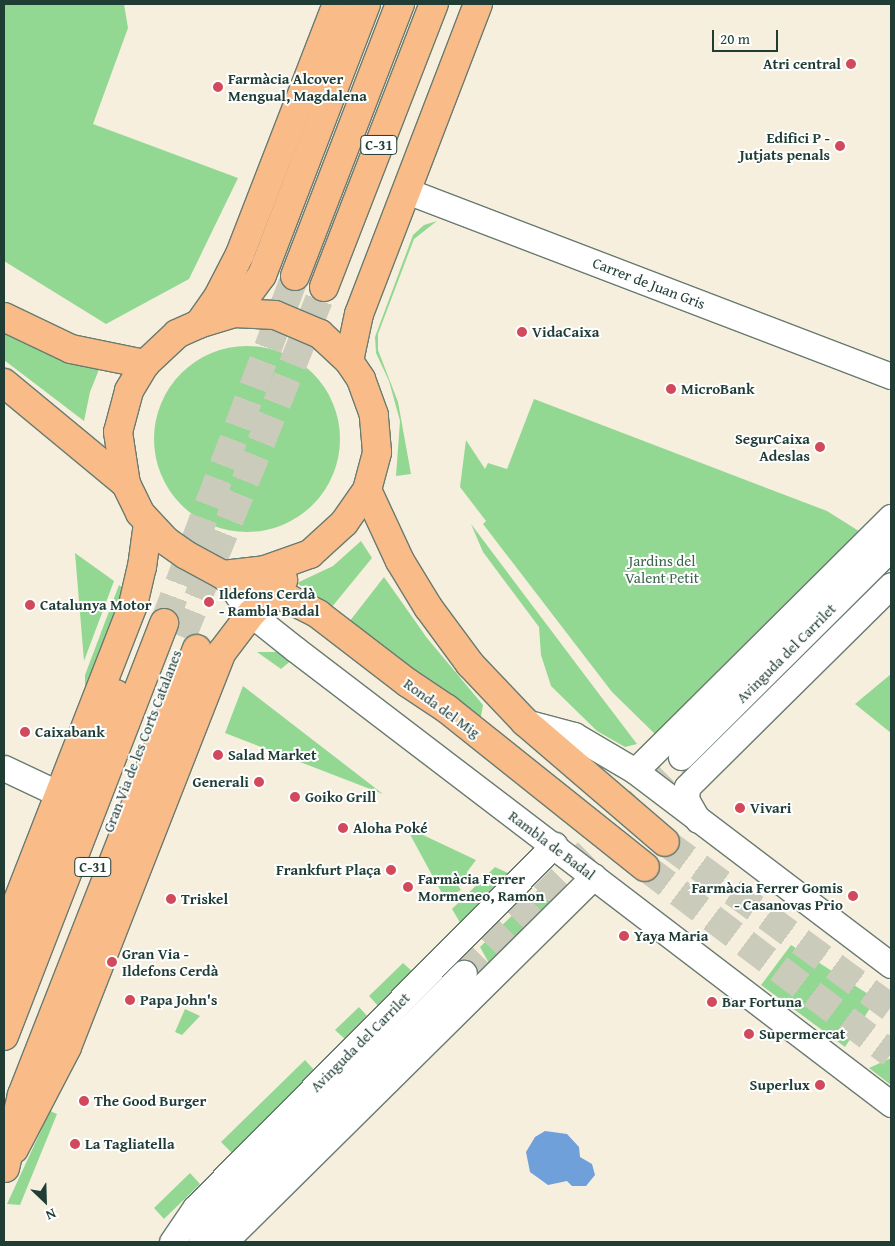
<!DOCTYPE html>
<html>
<head>
<meta charset="utf-8">
<style>
  body { margin:0 }
  #map { position:relative; width:895px; height:1246px; overflow:hidden; background:#f6efde; font-family:"Gentium Book Plus",serif }
  div>[style] { position:absolute }
  [style*='--x'] { left:calc(var(--x)*1px); top:calc(var(--y)*1px); width:calc(var(--w)*1px); rotate:calc(var(--a)*1deg) }
  .green>* { inset:0; background:#92d892 }
  .round { border-radius:50% }
  .water>* { inset:0; background:#6fa0d9 }
  .minor-tunnel>* { height:25px; margin-top:-12.5px; transform-origin:0; background:repeating-linear-gradient(90deg,#cbcbbc 0 25px,transparent 0 37px) }
  .major-tunnel>* { height:28px; margin-top:-14px; transform-origin:0; background:repeating-linear-gradient(90deg,#cbcbbc 0 28px,transparent 0 42px) }
  .highway-tunnel>* { height:28px; margin-top:-14px; transform-origin:0; background:repeating-linear-gradient(90deg,#cbcbbc 0 28px,transparent 0 42px) }
  .roads { filter:drop-shadow(1px 0 #6a7b70) drop-shadow(-1px 0 #6a7b70) drop-shadow(0 1px #6a7b70) drop-shadow(0 -1px #6a7b70) }
  .minor>* { height:25px; margin:-12.5px; padding:0 12.5px; transform-origin:12.5px; border-radius:12.5px; background:#fff }
  .major>* { height:28px; margin:-14px; padding:0 14px; transform-origin:14px; border-radius:14px; background:#f9bc89 }
  .highway>* { height:28px; margin:-14px; padding:0 14px; transform-origin:14px; border-radius:14px; background:#f9bc89 }
  .dots>* { width:14px; height:14px; translate:-50% -50%; box-sizing:border-box; border:2px solid #fff; border-radius:50% }
  span { translate:-50% -50%; white-space:nowrap; text-align:center; line-height:1.15; -webkit-text-stroke:4px #fff; paint-order:stroke }
  .shield-label span { padding:1px 4px; background:#fff; border:1px solid; border-radius:4px; -webkit-text-stroke-width:0 }
  .shield-label { font-size:14px; color:#1f3d34; font-weight:700 }
  .poi-label { font-size:15px; color:#1f3d34; font-weight:700 }
  .right { translate:-100% -50%; text-align:right }
  .left { translate:0 -50%; text-align:left }
  .street-label { font-size:15px; color:#1f3d34 }
  .park-label { font-size:15px; color:#3c644c }
  .frame { position:absolute; inset:0; border:5px solid #1f3d34; pointer-events:none }
  .north { position:absolute; left:20px; top:1176px; width:50px; height:50px; -webkit-text-stroke:4px #fff; paint-order:stroke; rotate:156deg; font-size:14px; font-weight:700; line-height:20px; text-align:center; color:#1f3d34 }
  .north::after { content:''; display:block; margin:auto; width:18px; height:22px; background:#1f3d34; clip-path:polygon(50% 0,100% 100%,50% 72%,0 100%) }
  .scale { position:absolute; left:712px; top:30px; width:66px; height:22px; box-sizing:border-box; border:2px solid #1f3d34; border-top:0; padding-left:6px; font-size:15px; line-height:18px; white-space:nowrap; color:#1f3d34; -webkit-text-stroke:4px #fff; paint-order:stroke }
</style>
</head>
<body>
<div id="map">
  <div class="green">
    <i style="clip-path:polygon(4px 4px,124px 4px,128px 28px,93px 124px,238px 178px,189px 279px,106px 324px,4px 261px)"></i>
    <i style="clip-path:polygon(437px 221px,414px 239px,378px 334px,378px 350px,398px 402px,411px 474px,396px 476px,400px 421px,389px 381px,376px 353px,375px 337px,413px 235px,424px 225px)"></i>
    <i style="clip-path:polygon(4px 329px,100px 367px,90px 392px,84px 421px,4px 360px)"></i>
    <i class="round" style="left:154px;top:346px;width:186px;height:186px"></i>
    <i style="clip-path:polygon(534px 399px,827px 511px,862px 533px,656px 735px,612px 692px,483px 524px,486px 521px,460px 487px,466px 440px,485px 469px,488px 463px,507px 469px)"></i>
    <i style="clip-path:polygon(471px 524px,599px 694px,637px 744px,625px 747px,597px 731px,551px 686px,541px 655px,539px 627px,483px 552px)"></i>
    <i style="clip-path:polygon(361px 541px,372px 558px,331px 608px,297px 583px,333px 566px)"></i>
    <i style="clip-path:polygon(75px 553px,114px 581px,84px 661px)"></i>
    <i style="clip-path:polygon(384px 577px,427px 638px,483px 705px,480px 722px,349px 622px)"></i>
    <i style="clip-path:polygon(119px 585px,126px 591px,88px 687px,85px 686px,85px 675px)"></i>
    <i style="clip-path:polygon(257px 652px,276px 652px,293px 659px,281px 669px)"></i>
    <i style="clip-path:polygon(891px 674px,891px 733px,855px 704px)"></i>
    <i style="clip-path:polygon(243px 686px,383px 794px,225px 733px)"></i>
    <i style="clip-path:polygon(406px 827px,476px 860px,467px 872px,469px 876px,457px 884px,461px 890px,445px 899px)"></i>
    <i style="clip-path:polygon(495px 867px,514px 876px,462px 926px,452px 909px)"></i>
    <i style="clip-path:polygon(538px 890px,558px 898px,490px 965px,480px 947px)"></i>
    <i style="clip-path:polygon(791px 945px,876px 999px,845px 1047px,761px 985px)"></i>
    <i style="clip-path:polygon(403px 963px,414px 973px,379px 1007px,369px 996px)"></i>
    <i style="clip-path:polygon(359px 1007px,369px 1018px,346px 1040px,335px 1030px)"></i>
    <i style="clip-path:polygon(185px 1009px,200px 1016px,182px 1035px,175px 1032px)"></i>
    <i style="clip-path:polygon(891px 1058px,891px 1085px,869px 1068px)"></i>
    <i style="clip-path:polygon(305px 1060px,315px 1071px,232px 1153px,221px 1142px)"></i>
    <i style="clip-path:polygon(50px 1111px,57px 1114px,20px 1205px,7px 1204px)"></i>
    <i style="clip-path:polygon(190px 1173px,200px 1184px,164px 1219px,154px 1208px)"></i>
  </div>
  <div class="water">
    <i style="clip-path:polygon(545px 1131px,567px 1134px,579px 1147px,580px 1157px,592px 1164px,595px 1175px,586px 1186px,572px 1186px,567px 1181px,548px 1185px,530px 1172px,526px 1152px,535px 1137px)"></i>
  </div>
  <div class="minor-tunnel">
    <i style="--x:464;--y:973;--w:306;--a:-44.9"></i>
  </div>
  <div class="major-tunnel">
    <i style="--x:665;--y:842;--w:280;--a:36.3"></i>
    <i style="--x:645;--y:867;--w:309;--a:37.2"></i>
  </div>
  <div class="highway-tunnel">
    <i style="--x:164;--y:623;--w:371;--a:-69.3"></i>
    <i style="--x:182;--y:637;--w:378;--a:-67.9"></i>
  </div>
  <div class="roads">
    <div class="minor">
      <i style="--x:407;--y:191;--w:518;--a:20.92"></i>
      <i style="--x:223;--y:575;--w:48;--a:54.3"></i>
      <i style="--x:251;--y:614;--w:56;--a:38.5"></i>
      <i style="--x:295;--y:649;--w:750;--a:37.36"></i>
      <i style="--x:525;--y:722;--w:51;--a:14.9"></i>
      <i style="--x:574;--y:735;--w:71;--a:30.5"></i>
      <i style="--x:635;--y:771;--w:321;--a:37.2"></i>
      <i style="--x:681;--y:757;--w:296;--a:-44.9"></i>
      <i style="--x:4;--y:768;--w:61;--a:25.3"></i>
      <i style="--x:635;--y:771;--w:361;--a:-44.8"></i>
      <i style="--x:698;--y:820;--w:24;--a:-120"></i>
      <i style="--x:686;--y:799;--w:12;--a:-85"></i>
      <i style="--x:687;--y:787;--w:287;--a:-44.7"></i>
      <i style="--x:172;--y:1242;--w:41;--a:-55.9"></i>
      <i style="--x:195;--y:1208;--w:511;--a:-45.32"></i>
      <i style="--x:201;--y:1242;--w:27;--a:-59"></i>
      <i style="--x:215;--y:1219;--w:350;--a:-44.7"></i>
      <i style="--x:224;--y:1242;--w:520;--a:-44.69"></i>
    </div>
    <div class="major">
      <i style="--x:4;--y:317;--w:74;--a:25.5"></i>
      <i style="--x:71;--y:349;--w:76;--a:11.5"></i>
      <i style="--x:199;--y:324;--w:33;--a:-55"></i>
      <i style="--x:218;--y:297;--w:48;--a:-62.9"></i>
      <i style="--x:240;--y:254;--w:268;--a:-68.8"></i>
      <i style="--x:349;--y:361;--w:48;--a:-78"></i>
      <i style="--x:359;--y:314;--w:332;--a:-69"></i>
      <i style="--x:4;--y:383;--w:158;--a:39.6"></i>
      <i style="--x:367;--y:490;--w:78;--a:65.1"></i>
      <i style="--x:400;--y:561;--w:54;--a:58.7"></i>
      <i style="--x:428;--y:607;--w:71;--a:53.6"></i>
      <i style="--x:470;--y:664;--w:80;--a:46.5"></i>
      <i style="--x:525;--y:722;--w:184;--a:40.6"></i>
      <i style="--x:223;--y:575;--w:42;--a:-6.8"></i>
      <i style="--x:265;--y:570;--w:48;--a:-19.6"></i>
      <i style="--x:310;--y:554;--w:46;--a:-42.4"></i>
      <i style="--x:344;--y:523;--w:40;--a:-55.1"></i>
      <i style="--x:367;--y:490;--w:39;--a:-75"></i>
      <i style="--x:377;--y:452;--w:37;--a:-95"></i>
      <i style="--x:374;--y:415;--w:38;--a:-110"></i>
      <i style="--x:361;--y:379;--w:22;--a:-124"></i>
      <i style="--x:349;--y:361;--w:40;--a:-137"></i>
      <i style="--x:320;--y:334;--w:49;--a:-157.1"></i>
      <i style="--x:275;--y:315;--w:41;--a:-177.2"></i>
      <i style="--x:234;--y:313;--w:37;--a:163"></i>
      <i style="--x:199;--y:324;--w:24;--a:156"></i>
      <i style="--x:177;--y:334;--w:44;--a:136.8"></i>
      <i style="--x:145;--y:364;--w:31;--a:121"></i>
      <i style="--x:129;--y:391;--w:42;--a:105"></i>
      <i style="--x:118;--y:432;--w:53;--a:81.3"></i>
      <i style="--x:126;--y:484;--w:32;--a:64"></i>
      <i style="--x:140;--y:513;--w:38;--a:47"></i>
      <i style="--x:166;--y:541;--w:24;--a:35"></i>
      <i style="--x:186;--y:555;--w:42;--a:28.4"></i>
      <i style="--x:223;--y:575;--w:68;--a:19.8"></i>
      <i style="--x:287;--y:598;--w:35;--a:27"></i>
      <i style="--x:318;--y:614;--w:113;--a:37.5"></i>
      <i style="--x:408;--y:683;--w:47;--a:33.7"></i>
      <i style="--x:447;--y:709;--w:253;--a:38.6"></i>
      <i style="--x:4;--y:936;--w:355;--a:-68.7"></i>
      <i style="--x:133;--y:605;--w:39;--a:-77"></i>
      <i style="--x:142;--y:567;--w:44;--a:-82.2"></i>
      <i style="--x:14;--y:1149;--w:115;--a:-62.5"></i>
      <i style="--x:67;--y:1047;--w:424;--a:-68.6"></i>
      <i style="--x:222;--y:652;--w:48;--a:-52.7"></i>
      <i style="--x:251;--y:614;--w:47;--a:-46.7"></i>
    </div>
    <div class="highway">
      <i style="--x:295;--y:276;--w:292;--a:-68.9"></i>
      <i style="--x:324;--y:287;--w:304;--a:-68.8"></i>
      <i style="--x:234;--y:313;--w:47;--a:-53.6"></i>
      <i style="--x:262;--y:275;--w:290;--a:-69"></i>
      <i style="--x:4;--y:981;--w:308;--a:-68.7"></i>
      <i style="--x:4;--y:1036;--w:443;--a:-68.8"></i>
      <i style="--x:5;--y:1168;--w:75;--a:-76.9"></i>
      <i style="--x:22;--y:1095;--w:479;--a:-68.6"></i>
    </div>
  </div>
  <div class="dots">
    <i style="left:851px;top:64px;background:#d1495b"></i>
    <i style="left:218px;top:87px;background:#d1495b"></i>
    <i style="left:840px;top:146px;background:#d1495b"></i>
    <i style="left:522px;top:332px;background:#d1495b"></i>
    <i style="left:671px;top:389px;background:#d1495b"></i>
    <i style="left:820px;top:447px;background:#d1495b"></i>
    <i style="left:209px;top:602px;background:#d1495b"></i>
    <i style="left:30px;top:605px;background:#d1495b"></i>
    <i style="left:25px;top:732px;background:#d1495b"></i>
    <i style="left:218px;top:755px;background:#d1495b"></i>
    <i style="left:259px;top:782px;background:#d1495b"></i>
    <i style="left:295px;top:797px;background:#d1495b"></i>
    <i style="left:740px;top:808px;background:#d1495b"></i>
    <i style="left:343px;top:828px;background:#d1495b"></i>
    <i style="left:391px;top:870px;background:#d1495b"></i>
    <i style="left:408px;top:887px;background:#d1495b"></i>
    <i style="left:853px;top:896px;background:#d1495b"></i>
    <i style="left:171px;top:899px;background:#d1495b"></i>
    <i style="left:624px;top:936px;background:#d1495b"></i>
    <i style="left:112px;top:962px;background:#d1495b"></i>
    <i style="left:130px;top:1000px;background:#d1495b"></i>
    <i style="left:712px;top:1002px;background:#d1495b"></i>
    <i style="left:749px;top:1034px;background:#d1495b"></i>
    <i style="left:820px;top:1085px;background:#d1495b"></i>
    <i style="left:84px;top:1101px;background:#d1495b"></i>
    <i style="left:75px;top:1144px;background:#d1495b"></i>
  </div>
  <div class="shield-label">
    <span style="left:379px;top:145px">C-31</span>
    <span style="left:93px;top:867px">C-31</span>
  </div>
  <div class="poi-label">
    <span class="right" style="left:841px;top:64px">Atri central</span>
    <span class="left" style="left:228px;top:87px">Farmàcia Alcover<br>Mengual, Magdalena</span>
    <span class="right" style="left:830px;top:146px">Edifici P -<br>Jutjats penals</span>
    <span class="left" style="left:532px;top:332px">VidaCaixa</span>
    <span class="left" style="left:681px;top:389px">MicroBank</span>
    <span class="right" style="left:810px;top:447px">SegurCaixa<br>Adeslas</span>
    <span class="left" style="left:219px;top:602px">Ildefons Cerdà<br>- Rambla Badal</span>
    <span class="left" style="left:40px;top:605px">Catalunya Motor</span>
    <span class="left" style="left:35px;top:732px">Caixabank</span>
    <span class="left" style="left:228px;top:755px">Salad Market</span>
    <span class="right" style="left:249px;top:782px">Generali</span>
    <span class="left" style="left:305px;top:797px">Goiko Grill</span>
    <span class="left" style="left:750px;top:808px">Vivari</span>
    <span class="left" style="left:353px;top:828px">Aloha Poké</span>
    <span class="right" style="left:381px;top:870px">Frankfurt Plaça</span>
    <span class="left" style="left:418px;top:887px">Farmàcia Ferrer<br>Mormeneo, Ramon</span>
    <span class="right" style="left:843px;top:896px">Farmàcia Ferrer Gomis<br>- Casanovas Prio</span>
    <span class="left" style="left:181px;top:899px">Triskel</span>
    <span class="left" style="left:634px;top:936px">Yaya Maria</span>
    <span class="left" style="left:122px;top:962px">Gran Via -<br>Ildefons Cerdà</span>
    <span class="left" style="left:140px;top:1000px">Papa John's</span>
    <span class="left" style="left:722px;top:1002px">Bar Fortuna</span>
    <span class="left" style="left:759px;top:1034px">Supermercat</span>
    <span class="right" style="left:810px;top:1085px">Superlux</span>
    <span class="left" style="left:94px;top:1101px">The Good Burger</span>
    <span class="left" style="left:85px;top:1144px">La Tagliatella</span>
  </div>
  <div class="street-label">
    <span style="left:649px;top:283px;rotate:21deg">Carrer de Juan Gris</span>
    <span style="left:786px;top:653px;rotate:-45deg">Avinguda del Carrilet</span>
    <span style="left:442px;top:708px;rotate:36deg">Ronda del Mig</span>
    <span style="left:142px;top:741px;rotate:-69deg">Gran Via de les Corts Catalanes</span>
    <span style="left:552px;top:845px;rotate:37deg">Rambla de Badal</span>
    <span style="left:360px;top:1042px;rotate:-45deg">Avinguda del Carrilet</span>
  </div>
  <div class="park-label">
    <span style="left:662px;top:569px">Jardins del<br>Valent Petit</span>
  </div>
  <div class="frame"></div>
  <div class="north">N</div>
  <div class="scale">20 m</div>
</div>
</body>
</html>
